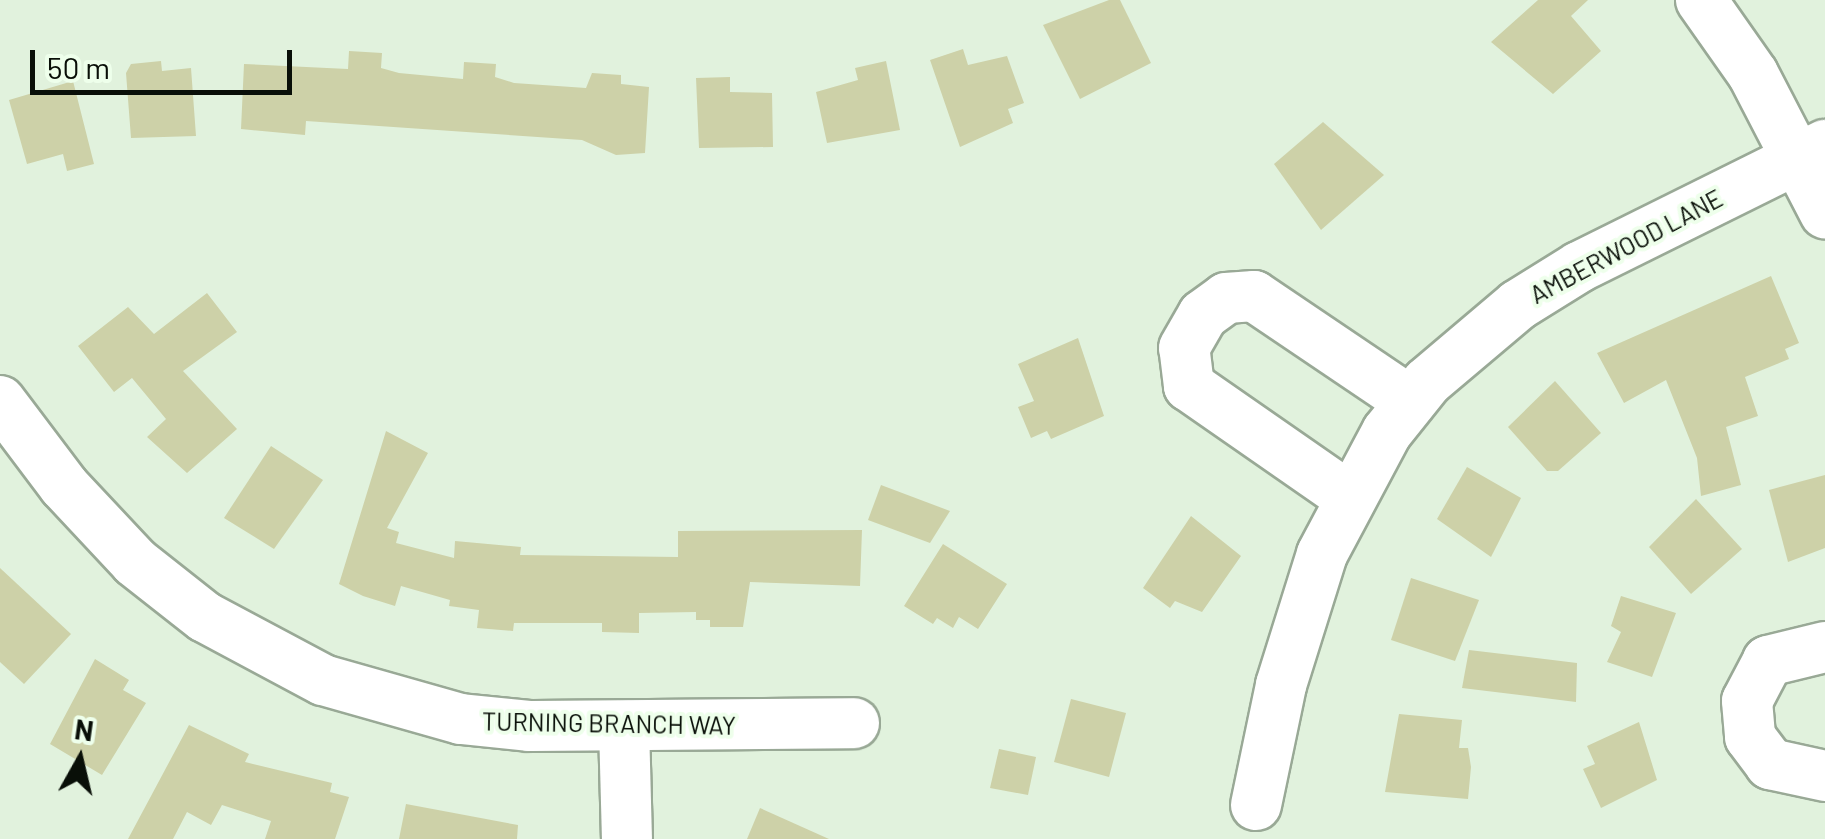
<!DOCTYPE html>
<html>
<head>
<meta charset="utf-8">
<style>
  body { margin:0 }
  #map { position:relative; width:1825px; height:839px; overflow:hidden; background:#e1f2dd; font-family:Barlow,sans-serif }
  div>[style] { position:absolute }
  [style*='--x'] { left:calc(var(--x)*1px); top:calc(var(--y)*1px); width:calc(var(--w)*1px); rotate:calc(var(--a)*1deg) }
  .building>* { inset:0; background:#cdd1a8 }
  .roads { filter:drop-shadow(2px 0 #99a996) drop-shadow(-2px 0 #99a996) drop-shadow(0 2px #99a996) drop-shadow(0 -2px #99a996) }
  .minor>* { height:50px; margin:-25px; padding:0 25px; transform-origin:25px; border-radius:25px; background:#fff }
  span { translate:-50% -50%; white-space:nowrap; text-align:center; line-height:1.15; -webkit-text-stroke:8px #eeffeb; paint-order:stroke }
  .street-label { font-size:25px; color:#090f08 }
  .north { position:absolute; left:30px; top:709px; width:100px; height:100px; -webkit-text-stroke:8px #eeffeb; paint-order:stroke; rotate:8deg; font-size:28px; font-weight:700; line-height:40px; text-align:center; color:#090f08 }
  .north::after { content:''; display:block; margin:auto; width:35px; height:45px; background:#090f08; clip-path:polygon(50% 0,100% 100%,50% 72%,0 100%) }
  .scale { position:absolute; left:30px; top:50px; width:262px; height:45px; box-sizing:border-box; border:5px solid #090f08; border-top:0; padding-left:12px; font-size:30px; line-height:35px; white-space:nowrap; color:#090f08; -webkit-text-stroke:8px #eeffeb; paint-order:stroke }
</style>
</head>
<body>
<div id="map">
  <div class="building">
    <i style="clip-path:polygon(1109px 0,1120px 0,1151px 63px,1080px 99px,1043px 25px)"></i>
    <i style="clip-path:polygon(1538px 0,1588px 0,1571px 16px,1601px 51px,1553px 94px,1491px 42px)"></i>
    <i style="clip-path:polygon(963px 49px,968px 65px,1007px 56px,1024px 103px,1008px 109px,1013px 123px,960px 147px,930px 60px)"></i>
    <i style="clip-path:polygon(349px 51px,382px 53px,381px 68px,399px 73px,463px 79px,464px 62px,496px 64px,495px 77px,514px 83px,586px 88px,592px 73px,621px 75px,621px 84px,649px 87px,645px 153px,616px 155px,582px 140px,306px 121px,305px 135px,241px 129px,244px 64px,348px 69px)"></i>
    <i style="clip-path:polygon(161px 61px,162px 71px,191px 68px,196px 136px,131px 138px,126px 73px,131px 64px)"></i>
    <i style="clip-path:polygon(886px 61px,900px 130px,827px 143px,816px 92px,858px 80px,855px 68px)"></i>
    <i style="clip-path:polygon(730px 77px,730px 92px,772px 93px,773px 147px,699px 148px,696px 78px)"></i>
    <i style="clip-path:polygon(73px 81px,94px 164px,67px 171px,63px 154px,27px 164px,9px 100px)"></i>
    <i style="clip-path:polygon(1323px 122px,1384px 175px,1321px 230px,1274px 164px)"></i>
    <i style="clip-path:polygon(1771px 276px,1799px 343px,1785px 349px,1789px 359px,1745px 377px,1758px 416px,1726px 427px,1741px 485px,1701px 496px,1697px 458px,1666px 380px,1624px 403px,1597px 353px)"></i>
    <i style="clip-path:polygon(207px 293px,237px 332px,183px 371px,237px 429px,187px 473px,147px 437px,166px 419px,132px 378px,114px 392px,78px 346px,128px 307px,154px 334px)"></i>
    <i style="clip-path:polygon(1078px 338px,1104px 416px,1051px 439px,1047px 431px,1031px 438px,1018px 407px,1034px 401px,1018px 364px)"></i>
    <i style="clip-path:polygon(1555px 381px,1601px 433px,1558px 471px,1547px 471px,1508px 427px)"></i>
    <i style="clip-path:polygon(386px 431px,428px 453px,387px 528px,399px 532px,396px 543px,454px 558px,455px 541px,521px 547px,520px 555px,678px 557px,678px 531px,862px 530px,860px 586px,750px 582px,743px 627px,710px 627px,710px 620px,696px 620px,696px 612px,639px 613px,639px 633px,602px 632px,602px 623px,514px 623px,513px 631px,477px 628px,479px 610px,449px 606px,450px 600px,401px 586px,395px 606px,363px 596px,339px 584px)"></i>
    <i style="clip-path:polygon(271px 446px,323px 480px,274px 549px,224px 518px)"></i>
    <i style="clip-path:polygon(1467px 467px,1521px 498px,1491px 557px,1437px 519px)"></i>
    <i style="clip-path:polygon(1825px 475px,1825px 548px,1788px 562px,1769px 490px)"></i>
    <i style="clip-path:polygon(881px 485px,950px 511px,930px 543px,868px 520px)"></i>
    <i style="clip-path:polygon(1696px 499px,1742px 549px,1691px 594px,1649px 547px)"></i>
    <i style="clip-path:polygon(1191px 516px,1241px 556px,1202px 612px,1175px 601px,1170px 608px,1143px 588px)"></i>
    <i style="clip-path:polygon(943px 544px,1007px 584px,978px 629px,959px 617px,953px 628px,937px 618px,933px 624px,904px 606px)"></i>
    <i style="clip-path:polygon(0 568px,71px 634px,24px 684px,0 662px)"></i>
    <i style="clip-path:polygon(1411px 578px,1479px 600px,1455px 661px,1391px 640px)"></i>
    <i style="clip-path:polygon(1621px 596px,1676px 613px,1652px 677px,1607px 662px,1621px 632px,1611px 626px)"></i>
    <i style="clip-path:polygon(1469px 650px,1577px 663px,1576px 702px,1462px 688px)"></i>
    <i style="clip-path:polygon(95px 659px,129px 680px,123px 690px,146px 703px,102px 775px,50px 744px)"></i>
    <i style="clip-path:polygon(1071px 699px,1126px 713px,1109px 777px,1054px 762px)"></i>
    <i style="clip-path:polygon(1399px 714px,1462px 720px,1459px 748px,1468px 748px,1471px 767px,1468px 799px,1385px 792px)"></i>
    <i style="clip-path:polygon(1639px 722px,1657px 780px,1601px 808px,1583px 769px,1595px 764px,1587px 746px)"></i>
    <i style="clip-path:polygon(189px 725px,249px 754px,245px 762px,332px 783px,330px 792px,349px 797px,335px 839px,265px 839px,271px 821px,222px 805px,211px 825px,187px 812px,173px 839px,128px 839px)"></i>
    <i style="clip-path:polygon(999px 749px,1036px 757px,1028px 795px,990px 788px)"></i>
    <i style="clip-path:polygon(406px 804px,518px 825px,517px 839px,399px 839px)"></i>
    <i style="clip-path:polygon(760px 808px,829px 839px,747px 839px)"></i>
  </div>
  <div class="roads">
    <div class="minor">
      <i style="--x:1701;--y:0;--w:90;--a:54.9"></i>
      <i style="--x:1753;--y:74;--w:157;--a:62.6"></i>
      <i style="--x:0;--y:401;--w:106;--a:53"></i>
      <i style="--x:64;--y:486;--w:104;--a:46.9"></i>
      <i style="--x:135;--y:562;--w:89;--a:38.2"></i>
      <i style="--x:205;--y:617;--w:134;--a:28.1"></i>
      <i style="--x:323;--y:680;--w:143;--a:15.8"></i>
      <i style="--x:461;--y:719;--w:68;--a:5.9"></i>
      <i style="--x:529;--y:726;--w:325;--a:-0.5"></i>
      <i style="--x:1349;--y:497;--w:195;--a:-145.2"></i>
      <i style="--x:1189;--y:386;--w:38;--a:-97"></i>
      <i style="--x:1184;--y:348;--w:38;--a:-60"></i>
      <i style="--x:1203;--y:315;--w:29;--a:-36"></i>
      <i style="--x:1226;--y:298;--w:28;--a:-4"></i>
      <i style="--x:1254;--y:296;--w:189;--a:34"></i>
      <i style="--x:1825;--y:647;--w:59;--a:166.2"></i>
      <i style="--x:1768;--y:661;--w:45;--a:117.7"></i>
      <i style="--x:1747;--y:701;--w:36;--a:85"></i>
      <i style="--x:1750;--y:737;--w:34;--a:53"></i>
      <i style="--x:1770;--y:764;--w:56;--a:12.3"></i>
      <i style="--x:624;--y:726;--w:113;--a:88.5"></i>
      <i style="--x:1256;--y:805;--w:123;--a:-78.2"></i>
      <i style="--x:1281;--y:685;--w:137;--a:-72.6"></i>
      <i style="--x:1322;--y:554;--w:138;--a:-62"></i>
      <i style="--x:1387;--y:432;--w:64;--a:-51.3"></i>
      <i style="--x:1427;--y:382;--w:119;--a:-40.2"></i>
      <i style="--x:1518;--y:305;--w:72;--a:-31.9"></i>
      <i style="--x:1579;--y:267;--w:275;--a:-26.4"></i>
    </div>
  </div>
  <div class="street-label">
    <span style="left:1626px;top:246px;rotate:-28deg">AMBERWOOD LANE</span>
    <span style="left:609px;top:723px;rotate:1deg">TURNING BRANCH WAY</span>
  </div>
  <div class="north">N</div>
  <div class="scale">50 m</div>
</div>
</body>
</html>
